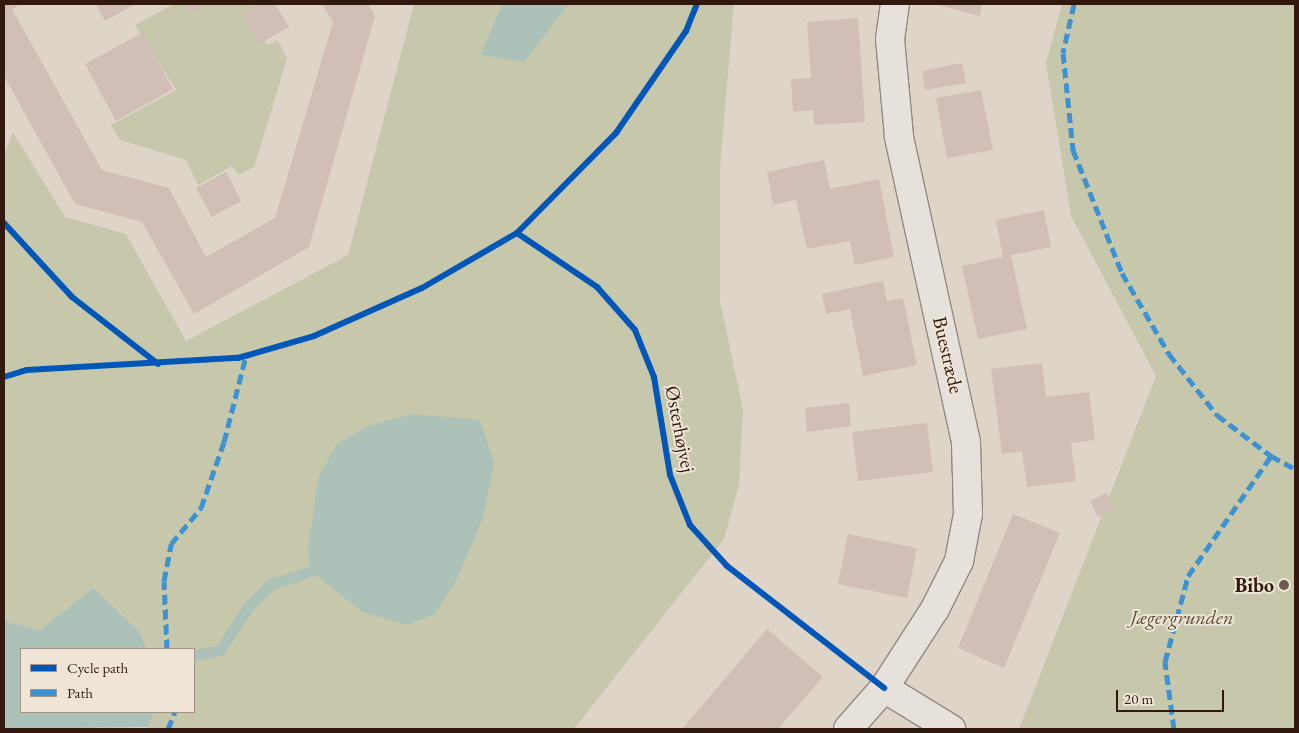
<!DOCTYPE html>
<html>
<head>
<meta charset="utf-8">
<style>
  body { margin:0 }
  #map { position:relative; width:1299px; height:733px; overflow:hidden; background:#ded5c8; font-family:"EB Garamond",serif }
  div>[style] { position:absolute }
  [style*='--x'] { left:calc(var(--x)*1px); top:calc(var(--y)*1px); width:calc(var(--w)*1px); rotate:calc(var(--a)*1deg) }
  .green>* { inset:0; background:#c7c8ab }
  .water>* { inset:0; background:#acc2b9 }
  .stream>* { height:11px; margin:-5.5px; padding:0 5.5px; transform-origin:5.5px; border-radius:5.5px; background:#acc2b9 }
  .building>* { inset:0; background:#d1beb6 }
  .roads { filter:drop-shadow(1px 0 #928980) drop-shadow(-1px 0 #928980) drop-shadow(0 1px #928980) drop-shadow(0 -1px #928980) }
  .minor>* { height:28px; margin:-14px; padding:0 14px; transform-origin:14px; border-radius:14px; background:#e6e1db }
  .quiet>* { height:5px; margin-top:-2.5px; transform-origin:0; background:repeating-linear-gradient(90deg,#3d93d2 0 10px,transparent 0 15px) }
  .cycleway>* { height:6px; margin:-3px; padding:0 3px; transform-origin:3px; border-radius:3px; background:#0057b8 }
  .dots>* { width:14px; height:14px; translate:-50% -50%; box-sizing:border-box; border:2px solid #efe5d6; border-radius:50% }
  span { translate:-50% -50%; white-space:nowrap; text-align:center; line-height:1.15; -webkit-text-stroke:4px #efe5d6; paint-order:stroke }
  .street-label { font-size:20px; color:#32190e }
  .poi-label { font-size:20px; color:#32190e; font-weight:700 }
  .right { translate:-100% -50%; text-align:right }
  .park-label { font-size:20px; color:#594b36; font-style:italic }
  .frame { position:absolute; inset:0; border:5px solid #32190e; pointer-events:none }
  .legend { position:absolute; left:20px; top:648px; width:175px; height:65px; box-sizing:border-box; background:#efe5d6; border:1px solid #a39386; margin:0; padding:6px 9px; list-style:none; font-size:15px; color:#32190e }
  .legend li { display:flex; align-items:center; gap:10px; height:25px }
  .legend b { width:25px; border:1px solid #a39386 }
  .scale { position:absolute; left:1116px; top:690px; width:108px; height:22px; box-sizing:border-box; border:2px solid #32190e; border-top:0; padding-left:6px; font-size:15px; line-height:18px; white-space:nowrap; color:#32190e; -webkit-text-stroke:4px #efe5d6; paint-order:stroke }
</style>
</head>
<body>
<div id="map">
  <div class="green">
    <i style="clip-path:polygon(174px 4px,263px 4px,249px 13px,267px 45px,278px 40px,287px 59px,254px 167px,238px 175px,232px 166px,198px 185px,186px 160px,120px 140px,111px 125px,176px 90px,135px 25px)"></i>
    <i style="clip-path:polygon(414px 4px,502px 4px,480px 55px,524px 61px,569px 4px,734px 4px,720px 168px,720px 301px,743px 409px,739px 485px,724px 539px,574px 729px,144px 729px,149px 727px,153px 712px,194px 712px,194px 649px,147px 649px,139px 631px,93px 588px,40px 630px,4px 621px,4px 155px,13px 132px,65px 217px,126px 234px,186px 341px,348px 255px)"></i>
    <i style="clip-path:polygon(1062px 4px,1295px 4px,1295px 729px,1019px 729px,1156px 376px,1071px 216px,1046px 63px)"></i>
  </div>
  <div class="water">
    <i style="clip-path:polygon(502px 4px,569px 4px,524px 62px,480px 55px)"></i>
    <i style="clip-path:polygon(413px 414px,480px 420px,494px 462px,483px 518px,457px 579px,435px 614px,408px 625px,362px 612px,311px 571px,308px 551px,318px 478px,336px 445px,365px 427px)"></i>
    <i style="clip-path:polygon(93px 588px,139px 631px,147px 649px,21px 649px,21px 712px,153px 712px,149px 727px,4px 729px,4px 621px,40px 630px)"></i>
  </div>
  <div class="stream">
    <i style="--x:194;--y:655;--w:26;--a:-11"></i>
    <i style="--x:220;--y:650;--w:51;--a:-56.9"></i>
    <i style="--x:248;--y:607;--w:30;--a:-46"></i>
    <i style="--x:269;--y:585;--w:44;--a:-18.4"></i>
  </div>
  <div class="building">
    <i style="clip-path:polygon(4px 4px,21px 4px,12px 9px,102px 170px,169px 188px,206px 257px,275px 218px,333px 22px,322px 4px,368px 4px,375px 16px,309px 247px,194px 314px,142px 222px,75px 204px,4px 76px)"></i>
    <i style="clip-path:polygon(96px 4px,135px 4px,105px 21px)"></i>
    <i style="clip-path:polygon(184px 4px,210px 4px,190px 14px)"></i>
    <i style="clip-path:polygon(261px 4px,275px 4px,289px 27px,259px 44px,242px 15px)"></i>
    <i style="clip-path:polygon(934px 4px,982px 4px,980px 16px)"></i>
    <i style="clip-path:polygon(858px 18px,865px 122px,814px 125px,813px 110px,793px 112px,791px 79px,811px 78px,807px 22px)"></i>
    <i style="clip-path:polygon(142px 33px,173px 89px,116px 121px,85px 64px)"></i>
    <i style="clip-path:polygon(962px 63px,966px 83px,925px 90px,922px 71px)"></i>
    <i style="clip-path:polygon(981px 90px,993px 150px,947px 158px,936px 98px)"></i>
    <i style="clip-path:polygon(824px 160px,830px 189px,879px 179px,894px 257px,855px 265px,850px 241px,807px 249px,796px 200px,773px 205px,767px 172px)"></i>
    <i style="clip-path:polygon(226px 172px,241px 201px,212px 217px,196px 188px)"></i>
    <i style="clip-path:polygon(1044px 210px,1051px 247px,1011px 255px,1027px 329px,978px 339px,962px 266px,1003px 257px,996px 220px)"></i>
    <i style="clip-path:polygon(883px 281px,887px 301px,903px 298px,917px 365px,863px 376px,850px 309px,826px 314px,822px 294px)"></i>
    <i style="clip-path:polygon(1042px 363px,1046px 397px,1089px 392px,1095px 440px,1071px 443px,1076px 481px,1027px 487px,1022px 451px,1002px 454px,991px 369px)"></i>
    <i style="clip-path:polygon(849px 403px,851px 426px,807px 432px,805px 408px)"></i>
    <i style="clip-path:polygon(927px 423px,933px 472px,858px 481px,852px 432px)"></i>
    <i style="clip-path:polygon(1106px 493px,1114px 509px,1098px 517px,1090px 501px)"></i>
    <i style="clip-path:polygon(1013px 514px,1060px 533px,1004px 668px,958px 648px)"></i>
    <i style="clip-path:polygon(848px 534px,917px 548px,907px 598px,838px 584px)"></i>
    <i style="clip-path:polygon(767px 629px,823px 677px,778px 729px,682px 729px)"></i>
  </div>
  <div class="roads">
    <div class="minor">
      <i style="--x:884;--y:688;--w:79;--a:31.5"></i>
      <i style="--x:848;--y:729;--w:55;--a:-48.7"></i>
      <i style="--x:884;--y:688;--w:94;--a:-57.2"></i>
      <i style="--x:935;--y:609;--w:54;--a:-63.4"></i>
      <i style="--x:959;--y:561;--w:48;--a:-79.2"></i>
      <i style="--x:968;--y:514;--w:72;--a:-91.6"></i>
      <i style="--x:966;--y:442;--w:313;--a:-102.4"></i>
      <i style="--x:899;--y:136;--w:97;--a:-95.3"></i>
      <i style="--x:890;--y:39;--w:35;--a:-82"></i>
    </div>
  </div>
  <div class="quiet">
    <i style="--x:1074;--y:4;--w:50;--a:102.7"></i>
    <i style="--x:1063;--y:53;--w:98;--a:84.1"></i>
    <i style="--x:1073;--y:150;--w:132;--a:68.3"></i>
    <i style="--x:1122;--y:273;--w:94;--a:59.9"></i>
    <i style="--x:1169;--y:354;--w:78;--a:51.8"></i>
    <i style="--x:1217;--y:415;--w:68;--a:37.2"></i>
    <i style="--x:1271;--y:456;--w:27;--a:28"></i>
    <i style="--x:167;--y:649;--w:68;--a:-92.5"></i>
    <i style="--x:164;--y:581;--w:38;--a:-79"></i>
    <i style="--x:171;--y:544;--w:47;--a:-50.2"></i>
    <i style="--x:201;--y:508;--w:70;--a:-70.8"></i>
    <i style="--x:224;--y:442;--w:89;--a:-75.7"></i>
    <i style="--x:168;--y:729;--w:18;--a:-68"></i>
    <i style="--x:1174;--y:729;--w:68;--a:-97.7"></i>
    <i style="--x:1165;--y:662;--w:89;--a:-75"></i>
    <i style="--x:1188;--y:576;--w:146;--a:-55.3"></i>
  </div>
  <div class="cycleway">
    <i style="--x:4;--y:223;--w:100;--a:47.4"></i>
    <i style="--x:72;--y:297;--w:109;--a:37.9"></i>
    <i style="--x:517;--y:233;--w:97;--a:34"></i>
    <i style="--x:597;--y:287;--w:57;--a:48.5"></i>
    <i style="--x:635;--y:330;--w:51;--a:68"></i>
    <i style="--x:654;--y:377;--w:99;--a:80.7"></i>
    <i style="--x:670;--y:475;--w:54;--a:68.2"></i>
    <i style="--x:690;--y:525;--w:55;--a:47.9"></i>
    <i style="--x:727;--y:566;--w:199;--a:37.8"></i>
    <i style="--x:4;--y:377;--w:24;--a:-17"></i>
    <i style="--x:27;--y:370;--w:211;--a:-3.3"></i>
    <i style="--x:238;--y:358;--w:79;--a:-16.1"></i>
    <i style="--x:314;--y:336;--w:118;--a:-24"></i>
    <i style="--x:422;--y:288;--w:110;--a:-30.1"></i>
    <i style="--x:517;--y:233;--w:141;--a:-45.3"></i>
    <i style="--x:616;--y:133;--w:124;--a:-55.5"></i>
    <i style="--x:686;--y:31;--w:29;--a:-68"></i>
  </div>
  <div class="dots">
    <i style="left:1284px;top:585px;background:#6e5b4f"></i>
  </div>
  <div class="street-label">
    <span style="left:948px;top:355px;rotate:77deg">Buestræde</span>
    <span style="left:680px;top:429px;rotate:79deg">Østerhøjvej</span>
  </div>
  <div class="poi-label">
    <span class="right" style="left:1274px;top:585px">Bibo</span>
  </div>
  <div class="park-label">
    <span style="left:1182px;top:617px">Jægergrunden</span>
  </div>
  <div class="frame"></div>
  <ul class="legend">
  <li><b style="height:6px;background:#0057b8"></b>Cycle path</li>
  <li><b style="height:6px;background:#3d93d2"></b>Path</li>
  </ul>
  <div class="scale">20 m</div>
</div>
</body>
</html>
